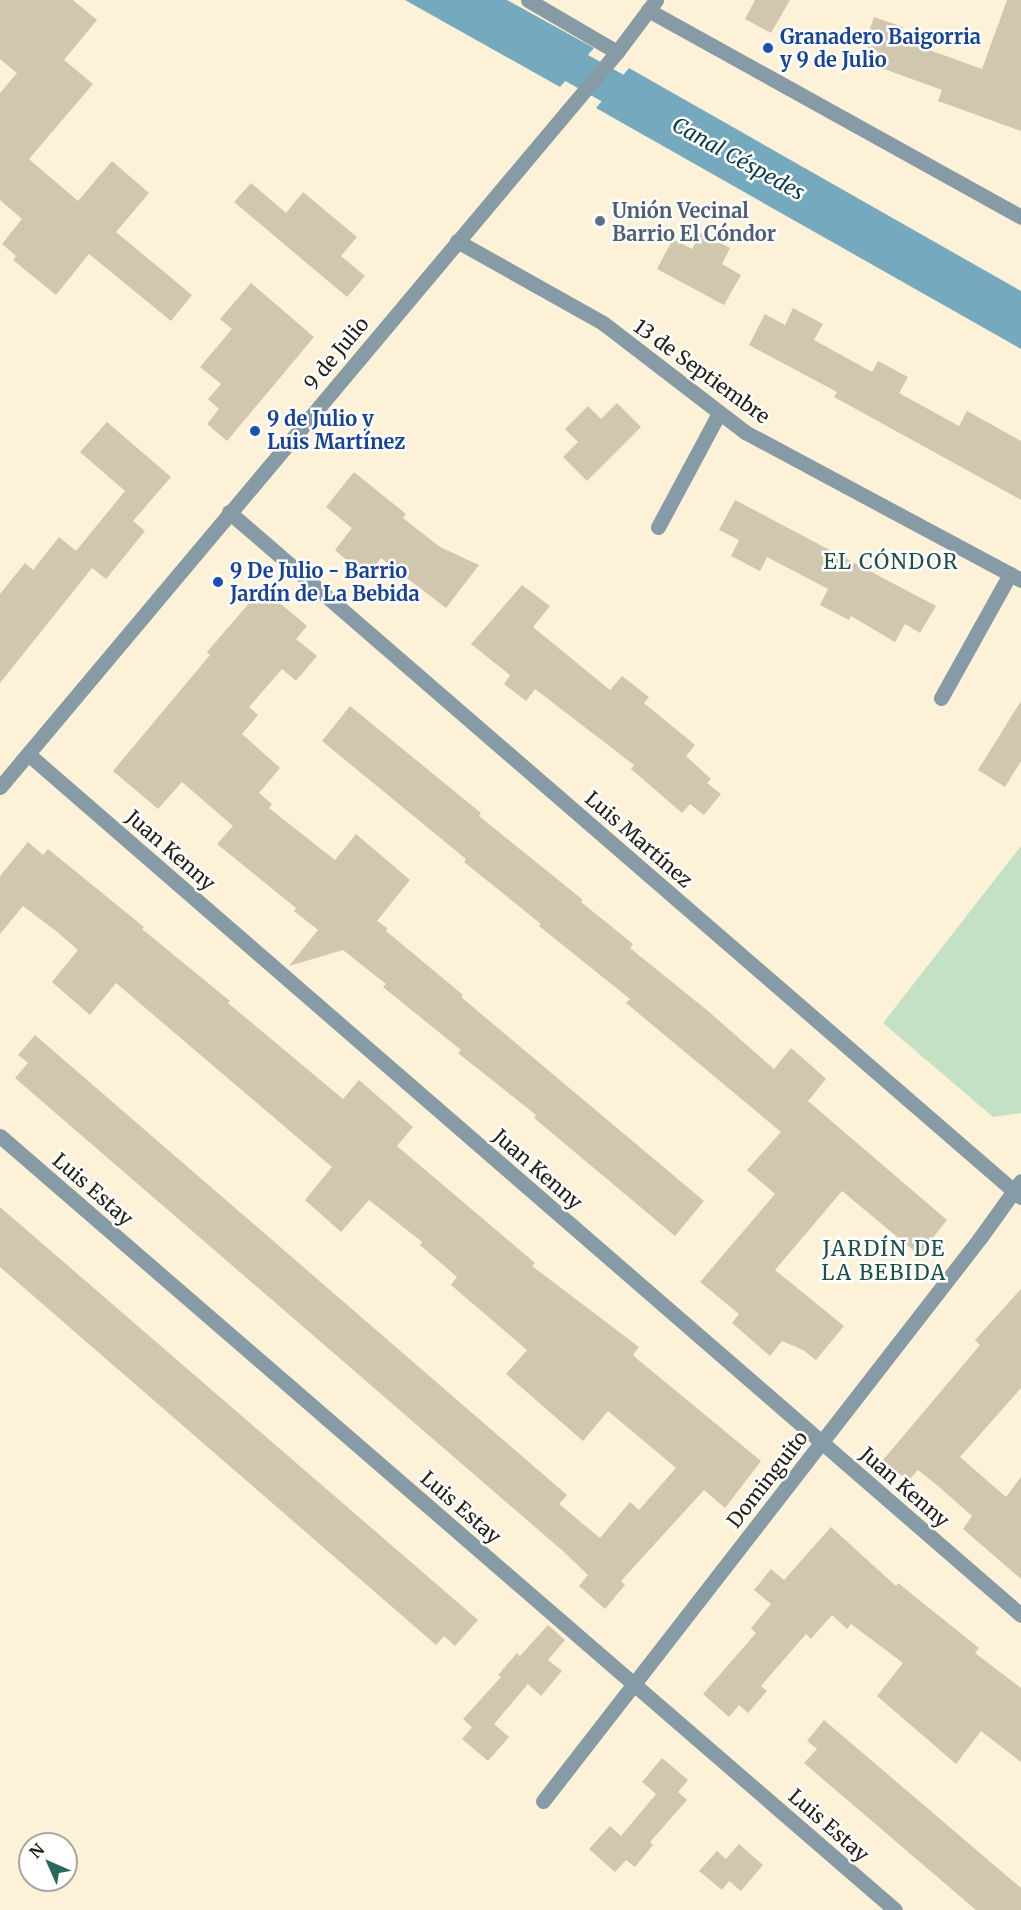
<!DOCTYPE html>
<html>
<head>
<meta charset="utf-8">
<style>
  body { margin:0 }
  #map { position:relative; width:1021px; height:1910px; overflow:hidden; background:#fdf2d8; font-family:Merriweather,serif }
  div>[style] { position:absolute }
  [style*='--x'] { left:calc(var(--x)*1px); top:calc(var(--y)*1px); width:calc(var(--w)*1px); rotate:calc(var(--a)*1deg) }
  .green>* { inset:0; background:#c4e1c5 }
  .water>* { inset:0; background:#75aabe }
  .canal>* { height:34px; margin:-17px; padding:0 17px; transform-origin:17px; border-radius:17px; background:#75aabe }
  .building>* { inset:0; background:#d1c7ae }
  .minor>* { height:15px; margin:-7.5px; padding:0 7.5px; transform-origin:7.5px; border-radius:7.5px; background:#869ba5 }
  .dots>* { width:16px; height:16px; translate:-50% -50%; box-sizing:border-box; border:3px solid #fff; border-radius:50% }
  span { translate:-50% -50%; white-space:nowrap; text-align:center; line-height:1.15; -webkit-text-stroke:5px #fff; paint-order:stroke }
  .transit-label { font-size:20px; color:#164399; font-weight:700 }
  .left { translate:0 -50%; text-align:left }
  .service-label { font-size:20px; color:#4e5e75; font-weight:700 }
  .street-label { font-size:20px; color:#242017 }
  .water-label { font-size:21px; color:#093a49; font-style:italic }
  .neighbourhood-label { font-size:21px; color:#1b5147; letter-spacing:1.5px }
  .north { position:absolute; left:18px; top:1832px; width:60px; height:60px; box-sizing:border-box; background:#fff; border:2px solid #a7a6a2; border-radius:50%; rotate:315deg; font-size:16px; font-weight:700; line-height:24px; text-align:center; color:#242017 }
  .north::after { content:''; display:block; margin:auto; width:21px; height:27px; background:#256a5c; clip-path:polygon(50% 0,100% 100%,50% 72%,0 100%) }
</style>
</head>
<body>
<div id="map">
  <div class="green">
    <i style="clip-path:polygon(1021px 846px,1021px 1113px,993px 1117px,883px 1023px)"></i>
  </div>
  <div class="water">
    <i style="clip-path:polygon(405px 0,507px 0,594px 48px,560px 87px)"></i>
    <i style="clip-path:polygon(629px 68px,1021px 291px,1021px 349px,596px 108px)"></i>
  </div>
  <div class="canal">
    <i style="--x:455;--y:0;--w:226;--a:29.2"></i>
  </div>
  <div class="building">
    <i style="clip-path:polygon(0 0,73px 0,97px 20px,64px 60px,93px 84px,29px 159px,78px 201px,112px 161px,149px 193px,116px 232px,192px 295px,171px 321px,89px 254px,56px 295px,13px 260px,16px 256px,2px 244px,22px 219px,0 200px,0 93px,17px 73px,0 59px)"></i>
    <i style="clip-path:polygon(755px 0,790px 0,771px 33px,745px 19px)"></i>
    <i style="clip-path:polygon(1007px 0,1021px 0,1021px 131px,938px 101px,942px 90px,873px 65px,878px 51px,864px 46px,874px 17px,903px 27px,899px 39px,982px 69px)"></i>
    <i style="clip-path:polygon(251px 183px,286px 213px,303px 192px,357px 237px,341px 256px,365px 276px,347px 297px,234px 202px)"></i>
    <i style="clip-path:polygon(701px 233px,730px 248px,722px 264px,741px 275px,724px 305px,657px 269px,673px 239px,692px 249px)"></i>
    <i style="clip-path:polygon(251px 283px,314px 337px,227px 441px,207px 424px,219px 409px,208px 399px,221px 384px,200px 367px,232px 329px,220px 319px)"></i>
    <i style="clip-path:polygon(793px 308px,823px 324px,814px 340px,872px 372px,878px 361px,908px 377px,899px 393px,959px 426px,967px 411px,1021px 441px,1021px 500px,834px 397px,837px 392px,749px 345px,765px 314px,785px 325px)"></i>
    <i style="clip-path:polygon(617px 403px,641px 427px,587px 481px,563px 457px,578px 442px,565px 429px,588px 406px,601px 419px)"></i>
    <i style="clip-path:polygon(107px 422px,171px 477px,133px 521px,145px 531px,106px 579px,92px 568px,0 683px,0 594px,25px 563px,33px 570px,59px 537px,76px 551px,125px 491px,80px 452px)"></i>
    <i style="clip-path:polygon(354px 472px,406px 514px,403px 518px,440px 547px,479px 565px,446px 608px,381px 558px,366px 577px,335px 550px,352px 528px,326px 507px)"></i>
    <i style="clip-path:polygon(735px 500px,936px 606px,920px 633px,905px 624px,895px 642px,851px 616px,849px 620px,820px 605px,828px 589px,767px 557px,760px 571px,731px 556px,739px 540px,719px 530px)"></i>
    <i style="clip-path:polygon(522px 585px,550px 606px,533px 627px,610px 690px,622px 676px,649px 697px,644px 703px,695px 745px,686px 756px,711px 779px,707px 783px,721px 794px,704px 815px,690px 804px,682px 813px,631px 769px,634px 765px,535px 689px,526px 701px,504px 684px,510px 675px,471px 644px)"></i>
    <i style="clip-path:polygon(262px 588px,307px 626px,296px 639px,317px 656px,296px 681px,282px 669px,249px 707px,258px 715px,242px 734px,280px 768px,259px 793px,272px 804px,269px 808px,335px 860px,356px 834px,410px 880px,377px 921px,387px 928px,386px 931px,463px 995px,461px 997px,704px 1201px,675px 1236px,534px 1118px,536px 1115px,458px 1053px,461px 1050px,383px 987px,386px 984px,343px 950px,289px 966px,318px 930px,294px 911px,296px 908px,217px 844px,233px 826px,182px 782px,158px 809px,113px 771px,210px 655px,207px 652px)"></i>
    <i style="clip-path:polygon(1021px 701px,1021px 761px,1005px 787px,978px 770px)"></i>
    <i style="clip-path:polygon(350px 706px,481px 813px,479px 816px,583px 900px,581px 902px,633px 944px,630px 948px,708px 1011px,774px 1069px,791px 1048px,814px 1068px,826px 1079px,808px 1101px,947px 1220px,919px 1255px,842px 1191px,775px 1270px,844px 1326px,816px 1360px,803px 1350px,782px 1341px,770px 1356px,732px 1323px,739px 1314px,700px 1282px,775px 1194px,747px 1170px,781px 1132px,626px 1003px,630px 999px,539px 926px,541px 924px,464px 862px,466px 859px,322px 741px)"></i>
    <i style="clip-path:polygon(28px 842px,43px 855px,48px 849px,144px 927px,142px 929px,230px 1001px,228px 1003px,343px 1099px,359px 1080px,413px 1127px,397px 1146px,535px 1263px,532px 1266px,639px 1347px,633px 1355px,636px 1358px,761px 1461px,725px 1508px,704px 1490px,621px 1581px,625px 1585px,605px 1609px,579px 1586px,588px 1575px,564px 1552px,15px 1078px,28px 1063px,18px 1055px,35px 1035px,567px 1495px,559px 1504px,600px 1538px,630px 1502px,639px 1510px,676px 1468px,608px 1411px,583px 1441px,506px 1374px,527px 1350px,451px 1285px,457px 1277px,420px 1245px,422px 1242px,369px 1200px,341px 1232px,305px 1200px,332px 1167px,116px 983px,90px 1015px,52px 982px,78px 950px,56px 931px,23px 906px,0 934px,0 876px)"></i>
    <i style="clip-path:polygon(0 1207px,478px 1620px,455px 1646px,444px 1636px,436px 1645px,0 1267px)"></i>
    <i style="clip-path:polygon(1021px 1289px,1021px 1388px,960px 1457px,1006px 1497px,1021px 1477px,1021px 1579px,963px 1529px,972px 1516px,938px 1486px,918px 1470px,908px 1481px,883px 1460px,980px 1345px,975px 1340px)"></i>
    <i style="clip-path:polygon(831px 1527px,896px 1586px,898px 1583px,979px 1648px,975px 1653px,1021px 1688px,1021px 1762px,981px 1731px,956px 1764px,877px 1696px,903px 1663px,851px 1624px,847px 1629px,832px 1615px,811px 1639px,806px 1634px,761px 1686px,767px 1691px,748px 1713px,739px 1705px,729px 1717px,703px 1694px,756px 1633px,751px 1628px,771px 1604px,754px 1590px,771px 1569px,784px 1580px)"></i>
    <i style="clip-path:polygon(548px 1625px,565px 1640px,548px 1660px,562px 1671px,541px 1696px,528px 1684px,494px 1724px,509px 1737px,488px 1761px,462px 1739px,472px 1727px,463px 1719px,501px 1677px,498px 1675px,517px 1653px,520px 1656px)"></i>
    <i style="clip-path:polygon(824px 1720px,1021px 1888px,1021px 1910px,976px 1910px,804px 1763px,817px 1749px,807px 1741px)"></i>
    <i style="clip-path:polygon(662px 1758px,688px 1780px,678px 1792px,687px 1800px,650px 1842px,653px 1845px,635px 1867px,626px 1860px,615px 1872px,589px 1849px,610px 1826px,621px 1836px,656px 1794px,642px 1782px)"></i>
    <i style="clip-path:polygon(739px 1844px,763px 1865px,741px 1891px,729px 1881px,722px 1890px,699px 1871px,717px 1851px,726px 1859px)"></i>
  </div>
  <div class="minor">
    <i style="--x:528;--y:0;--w:103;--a:30.3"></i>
    <i style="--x:648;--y:10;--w:427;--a:29"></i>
    <i style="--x:457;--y:241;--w:167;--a:29.3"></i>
    <i style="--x:603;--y:323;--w:179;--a:37.5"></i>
    <i style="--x:745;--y:432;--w:313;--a:28.2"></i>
    <i style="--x:229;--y:512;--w:1047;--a:40.86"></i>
    <i style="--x:658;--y:527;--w:129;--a:-61.8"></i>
    <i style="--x:941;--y:698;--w:142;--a:-60.9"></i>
    <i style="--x:28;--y:754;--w:1314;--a:40.93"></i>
    <i style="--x:0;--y:787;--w:960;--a:-49.99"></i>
    <i style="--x:617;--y:52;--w:65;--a:-53.1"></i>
    <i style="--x:0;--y:1136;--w:1183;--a:40.85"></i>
    <i style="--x:543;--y:1801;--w:713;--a:-52.18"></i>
    <i style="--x:980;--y:1238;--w:70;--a:-54.3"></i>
  </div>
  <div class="dots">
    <i style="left:768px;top:48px;background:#1a4fb4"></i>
    <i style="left:600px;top:221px;background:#5c6f8a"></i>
    <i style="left:255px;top:431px;background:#1a4fb4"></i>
    <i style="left:218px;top:582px;background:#1a4fb4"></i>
  </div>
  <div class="transit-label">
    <span class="left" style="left:780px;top:48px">Granadero Baigorria<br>y 9 de Julio</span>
    <span class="left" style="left:267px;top:430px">9 de Julio y<br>Luis Martínez</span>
    <span class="left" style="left:230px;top:582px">9 De Julio - Barrio<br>Jardín de La Bebida</span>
  </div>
  <div class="service-label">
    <span class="left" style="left:612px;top:222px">Unión Vecinal<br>Barrio El Cóndor</span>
  </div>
  <div class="street-label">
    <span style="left:336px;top:353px;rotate:-50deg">9 de Julio</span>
    <span style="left:702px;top:371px;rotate:36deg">13 de Septiembre</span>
    <span style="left:639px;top:839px;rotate:41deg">Luis Martínez</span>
    <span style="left:171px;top:850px;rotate:41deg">Juan Kenny</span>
    <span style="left:538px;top:1169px;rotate:41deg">Juan Kenny</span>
    <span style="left:93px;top:1189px;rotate:41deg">Luis Estay</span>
    <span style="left:767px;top:1479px;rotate:-52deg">Dominguito</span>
    <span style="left:905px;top:1487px;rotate:41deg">Juan Kenny</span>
    <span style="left:461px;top:1507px;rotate:41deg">Luis Estay</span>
    <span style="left:829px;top:1825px;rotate:41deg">Luis Estay</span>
  </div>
  <div class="water-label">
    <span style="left:738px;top:159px;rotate:29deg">Canal Céspedes</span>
  </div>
  <div class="neighbourhood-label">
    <span style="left:891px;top:562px">EL CÓNDOR</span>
    <span style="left:884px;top:1261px">JARDÍN DE<br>LA BEBIDA</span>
  </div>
  <div class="north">N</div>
</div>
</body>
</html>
